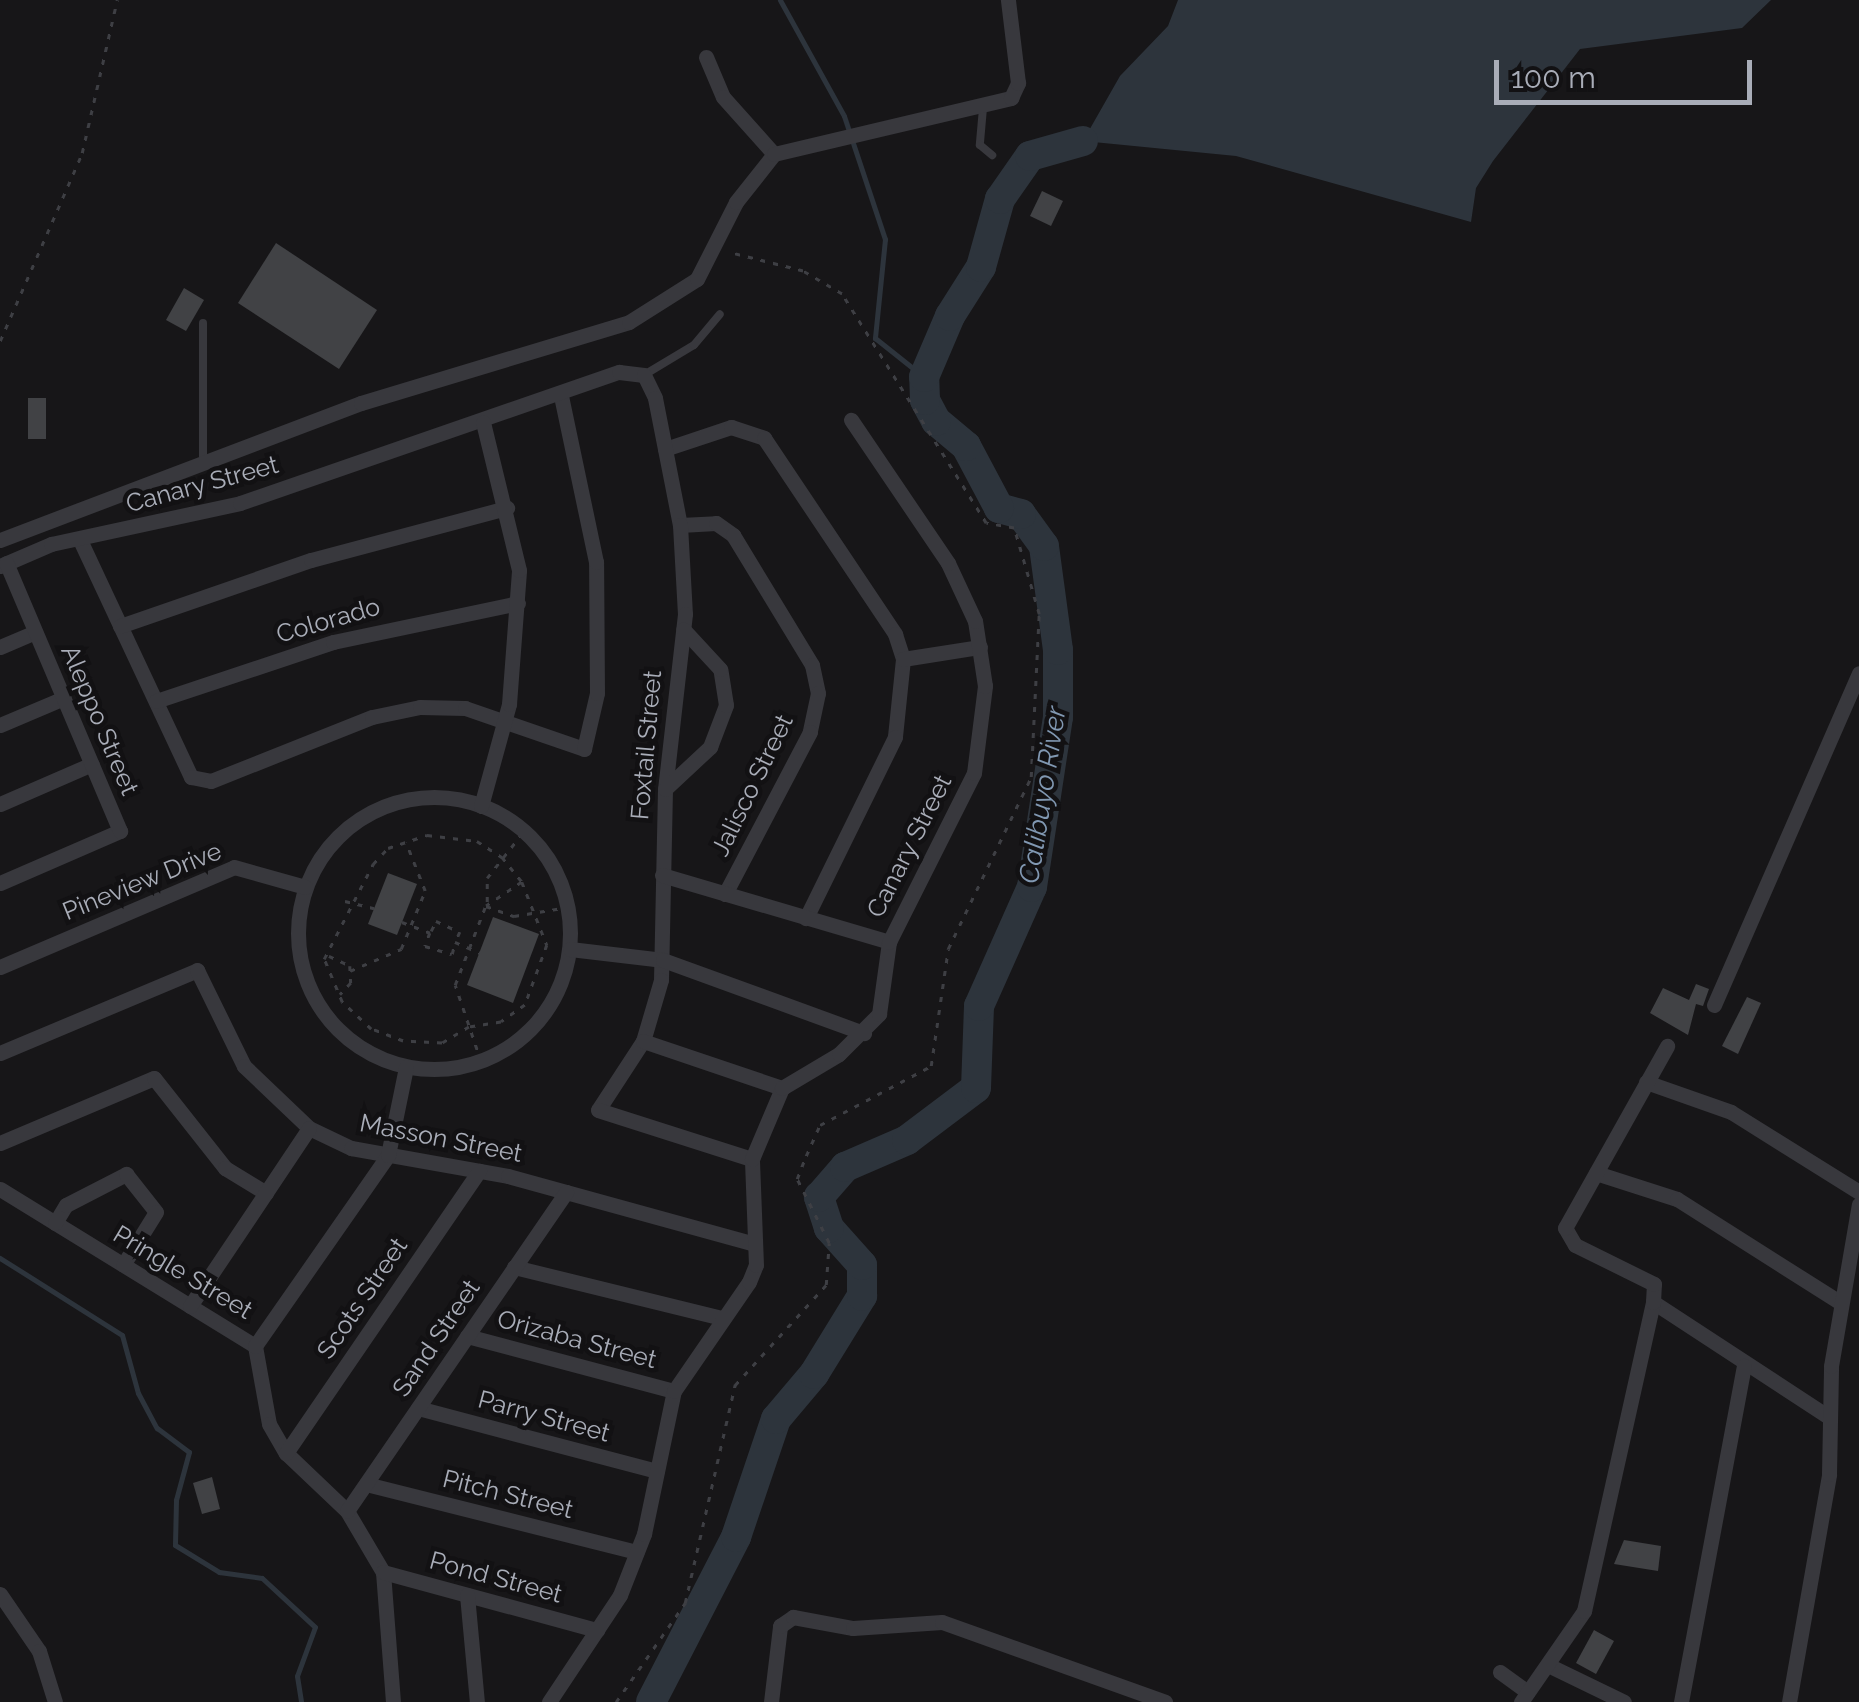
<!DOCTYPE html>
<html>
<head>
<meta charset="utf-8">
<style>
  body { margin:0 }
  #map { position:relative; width:1859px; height:1702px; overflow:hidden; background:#171618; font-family:Raleway,sans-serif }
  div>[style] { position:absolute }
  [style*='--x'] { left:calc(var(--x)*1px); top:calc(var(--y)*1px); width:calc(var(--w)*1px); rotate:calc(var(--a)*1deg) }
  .water>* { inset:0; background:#2d343c }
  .stream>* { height:5px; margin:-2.5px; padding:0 2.5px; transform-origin:2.5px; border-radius:2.5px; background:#2d343c }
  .river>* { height:30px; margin:-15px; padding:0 15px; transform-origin:15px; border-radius:15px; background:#2d343c }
  .building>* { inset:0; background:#414245 }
  .path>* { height:2.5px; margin-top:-1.25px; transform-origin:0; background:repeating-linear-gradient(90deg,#3e3f44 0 5px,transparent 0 13px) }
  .lane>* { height:8px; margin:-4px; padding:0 4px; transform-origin:4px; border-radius:4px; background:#38383d }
  .street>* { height:15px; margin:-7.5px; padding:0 7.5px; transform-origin:7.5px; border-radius:7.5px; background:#38383d }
  .street>.ring { margin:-7.5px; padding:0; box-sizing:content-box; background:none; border:15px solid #38383d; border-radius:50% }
  span { translate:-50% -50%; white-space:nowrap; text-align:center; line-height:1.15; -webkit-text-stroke:9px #121113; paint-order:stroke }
  .street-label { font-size:25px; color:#a9adb8 }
  .water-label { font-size:28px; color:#8198b2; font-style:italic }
  .scale { position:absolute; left:1494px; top:60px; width:258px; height:45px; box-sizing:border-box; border:5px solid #a9adb8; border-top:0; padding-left:12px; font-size:30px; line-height:35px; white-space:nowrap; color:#a9adb8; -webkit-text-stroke:8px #121113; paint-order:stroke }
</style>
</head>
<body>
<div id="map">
  <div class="water">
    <i style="clip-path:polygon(1178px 0,1771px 0,1742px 28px,1580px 49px,1493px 161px,1476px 188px,1471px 222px,1236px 156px,1083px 141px,1120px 76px,1168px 26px)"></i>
  </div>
  <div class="stream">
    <i style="--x:780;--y:0;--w:132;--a:61.1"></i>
    <i style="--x:844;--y:116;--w:130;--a:71.6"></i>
    <i style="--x:885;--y:239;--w:100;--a:95.8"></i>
    <i style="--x:875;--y:338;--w:63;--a:38.5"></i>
    <i style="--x:0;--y:1258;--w:144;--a:32.3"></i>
    <i style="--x:122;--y:1335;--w:60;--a:74.6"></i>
    <i style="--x:138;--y:1393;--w:40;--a:62"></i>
    <i style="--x:157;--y:1428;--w:40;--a:37"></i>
    <i style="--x:189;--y:1452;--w:50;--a:105.2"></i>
    <i style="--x:176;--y:1500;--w:45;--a:91.3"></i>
    <i style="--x:175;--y:1545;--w:52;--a:31.5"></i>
    <i style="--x:219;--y:1572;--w:43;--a:7.9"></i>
    <i style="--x:262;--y:1578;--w:72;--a:42.8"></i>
    <i style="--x:315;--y:1627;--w:52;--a:110.2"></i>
    <i style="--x:297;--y:1676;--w:26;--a:81"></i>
  </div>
  <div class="river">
    <i style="--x:651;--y:1702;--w:186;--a:-62.7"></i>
    <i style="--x:736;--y:1537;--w:125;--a:-71.3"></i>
    <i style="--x:776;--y:1419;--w:59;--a:-49.8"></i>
    <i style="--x:814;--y:1374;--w:92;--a:-58.4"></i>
    <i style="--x:862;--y:1296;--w:31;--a:-90"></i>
    <i style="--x:862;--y:1265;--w:50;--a:-131.7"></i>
    <i style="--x:829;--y:1228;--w:33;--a:-108"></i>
    <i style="--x:819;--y:1197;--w:40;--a:-49"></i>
    <i style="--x:845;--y:1167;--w:68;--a:-23.5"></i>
    <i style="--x:907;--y:1140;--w:86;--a:-37"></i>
    <i style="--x:976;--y:1088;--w:82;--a:-87.9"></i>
    <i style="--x:979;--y:1006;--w:130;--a:-66"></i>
    <i style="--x:1032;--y:887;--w:172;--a:-81.3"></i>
    <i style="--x:1058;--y:717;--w:67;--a:-90"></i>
    <i style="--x:1058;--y:650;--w:105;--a:-97.7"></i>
    <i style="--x:1044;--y:546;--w:39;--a:-126"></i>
    <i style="--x:1021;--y:514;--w:23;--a:-165"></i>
    <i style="--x:999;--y:508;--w:70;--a:-118"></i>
    <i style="--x:966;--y:446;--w:39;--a:-140"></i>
    <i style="--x:936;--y:421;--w:24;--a:-118"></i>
    <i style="--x:925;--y:400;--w:23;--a:-92"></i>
    <i style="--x:924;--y:377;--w:66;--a:-66.9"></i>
    <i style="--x:950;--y:316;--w:58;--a:-57.7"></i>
    <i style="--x:981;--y:267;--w:71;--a:-74.4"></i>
    <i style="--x:1000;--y:199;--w:52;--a:-55.1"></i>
    <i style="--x:1030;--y:156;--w:55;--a:-15.8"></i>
  </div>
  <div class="building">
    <i style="clip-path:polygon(1042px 191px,1063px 201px,1051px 226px,1030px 216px)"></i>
    <i style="clip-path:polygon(276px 243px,377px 310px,339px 369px,238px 303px)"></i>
    <i style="clip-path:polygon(184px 288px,204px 300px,186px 331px,166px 320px)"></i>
    <i style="clip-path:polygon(28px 398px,46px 398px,46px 439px,28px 439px)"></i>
    <i style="clip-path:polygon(388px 873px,417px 884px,397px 935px,368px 924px)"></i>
    <i style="clip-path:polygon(493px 917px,539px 934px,513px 1003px,467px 985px)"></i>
    <i style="clip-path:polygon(1696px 984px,1709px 989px,1703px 1006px,1696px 1004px,1688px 1035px,1650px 1013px,1663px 988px,1689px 1000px)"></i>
    <i style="clip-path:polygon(1747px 997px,1761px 1003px,1738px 1054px,1722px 1046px)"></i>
    <i style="clip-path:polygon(212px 1477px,220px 1509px,202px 1514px,193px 1483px)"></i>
    <i style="clip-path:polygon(1624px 1540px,1661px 1546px,1658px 1571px,1614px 1564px)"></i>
    <i style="clip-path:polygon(1594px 1630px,1614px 1641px,1596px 1674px,1576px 1663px)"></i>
  </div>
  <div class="path">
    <i style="--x:0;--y:341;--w:205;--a:-66.4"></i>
    <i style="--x:82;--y:153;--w:157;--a:-77.1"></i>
    <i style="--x:427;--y:835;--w:50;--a:6.8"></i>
    <i style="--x:477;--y:841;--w:30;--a:33"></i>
    <i style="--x:502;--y:857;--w:32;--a:51"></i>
    <i style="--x:522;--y:882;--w:68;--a:68.4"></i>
    <i style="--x:547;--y:945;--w:64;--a:110.1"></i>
    <i style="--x:525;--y:1005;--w:29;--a:145"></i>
    <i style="--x:501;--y:1022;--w:32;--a:171"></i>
    <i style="--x:469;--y:1027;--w:31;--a:149"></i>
    <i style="--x:442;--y:1043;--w:39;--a:-177"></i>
    <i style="--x:403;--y:1041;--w:34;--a:-159"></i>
    <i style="--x:371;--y:1029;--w:40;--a:-137"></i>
    <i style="--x:342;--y:1002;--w:47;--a:-112.7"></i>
    <i style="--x:324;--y:959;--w:107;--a:-62.7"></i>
    <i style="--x:373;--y:864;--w:22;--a:-47"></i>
    <i style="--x:388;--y:848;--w:41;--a:-18.4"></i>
    <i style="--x:522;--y:882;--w:43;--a:146.3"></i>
    <i style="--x:486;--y:906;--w:30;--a:20"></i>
    <i style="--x:514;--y:916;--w:55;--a:-9.5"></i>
    <i style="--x:345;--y:901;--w:30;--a:14"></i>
    <i style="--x:402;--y:922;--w:30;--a:21"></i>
    <i style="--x:430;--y:933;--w:14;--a:111"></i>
    <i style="--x:425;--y:946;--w:28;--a:17"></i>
    <i style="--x:452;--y:954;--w:12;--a:-76"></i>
    <i style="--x:455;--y:942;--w:27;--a:24"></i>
    <i style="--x:431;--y:931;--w:11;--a:-63"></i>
    <i style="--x:436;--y:921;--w:26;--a:25"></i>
    <i style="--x:460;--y:932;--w:10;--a:114"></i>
    <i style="--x:329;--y:956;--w:23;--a:25"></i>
    <i style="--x:350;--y:966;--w:17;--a:87"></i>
    <i style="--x:351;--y:983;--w:16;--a:133"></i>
    <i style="--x:350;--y:971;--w:56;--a:-23.3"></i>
    <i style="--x:401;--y:949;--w:63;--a:-67.5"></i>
    <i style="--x:425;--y:891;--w:52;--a:-111.6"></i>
    <i style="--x:481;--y:1062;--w:81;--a:-108.7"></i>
    <i style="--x:455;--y:985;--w:89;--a:-68.9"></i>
    <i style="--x:487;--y:902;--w:24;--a:-90"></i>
    <i style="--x:487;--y:878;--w:60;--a:-51.8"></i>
    <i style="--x:616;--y:1702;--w:121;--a:-55.1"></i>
    <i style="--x:685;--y:1603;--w:224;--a:-77.1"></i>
    <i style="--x:735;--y:1385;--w:135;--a:-47.7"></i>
    <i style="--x:826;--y:1285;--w:42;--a:-85.9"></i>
    <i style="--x:829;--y:1243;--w:72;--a:-116.6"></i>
    <i style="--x:797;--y:1179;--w:25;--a:-69"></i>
    <i style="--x:806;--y:1156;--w:34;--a:-66"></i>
    <i style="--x:820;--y:1125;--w:126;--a:-28"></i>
    <i style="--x:931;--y:1066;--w:118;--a:-81.7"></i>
    <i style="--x:948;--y:949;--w:191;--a:-64.2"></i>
    <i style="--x:1031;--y:777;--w:163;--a:-87.2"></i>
    <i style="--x:1039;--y:614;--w:90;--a:-106.2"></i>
    <i style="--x:1014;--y:528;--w:28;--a:-170"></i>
    <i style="--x:986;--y:523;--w:271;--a:-122.2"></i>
    <i style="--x:842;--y:294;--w:45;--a:-149.5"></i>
    <i style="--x:803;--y:271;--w:77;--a:-165.8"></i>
  </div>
  <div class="lane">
    <i style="--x:983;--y:108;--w:37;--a:95"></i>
    <i style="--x:980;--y:145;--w:16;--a:40"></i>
    <i style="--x:203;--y:323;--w:137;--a:90"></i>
    <i style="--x:644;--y:375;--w:58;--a:-31"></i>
    <i style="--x:694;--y:345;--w:40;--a:-50"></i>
  </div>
  <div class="street">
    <i style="--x:706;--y:57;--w:43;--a:67"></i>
    <i style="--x:723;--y:97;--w:76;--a:48.2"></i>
    <i style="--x:665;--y:449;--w:70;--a:-18.4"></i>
    <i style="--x:731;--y:427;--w:35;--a:18"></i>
    <i style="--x:764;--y:438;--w:236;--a:56.2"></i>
    <i style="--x:895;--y:634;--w:26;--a:72"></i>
    <i style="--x:903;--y:659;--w:78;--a:95.9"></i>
    <i style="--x:895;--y:737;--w:202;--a:116.2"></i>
    <i style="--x:680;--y:525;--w:36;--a:-3"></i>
    <i style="--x:716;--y:523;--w:21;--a:35"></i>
    <i style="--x:733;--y:535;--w:152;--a:58.7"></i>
    <i style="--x:812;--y:665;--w:29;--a:78"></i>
    <i style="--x:818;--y:693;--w:40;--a:102"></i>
    <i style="--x:810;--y:732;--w:183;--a:117.7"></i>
    <i style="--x:0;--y:540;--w:386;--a:-20.8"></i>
    <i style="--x:361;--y:403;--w:280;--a:-16.8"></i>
    <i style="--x:629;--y:322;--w:80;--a:-32.3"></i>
    <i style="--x:697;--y:279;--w:86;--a:-63.1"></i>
    <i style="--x:736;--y:202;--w:61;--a:-51.6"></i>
    <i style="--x:774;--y:154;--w:244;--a:-13.3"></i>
    <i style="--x:1011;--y:98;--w:17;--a:-65"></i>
    <i style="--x:1018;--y:83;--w:84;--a:-96.9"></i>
    <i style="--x:80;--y:540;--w:262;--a:64.9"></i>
    <i style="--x:191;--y:777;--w:20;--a:11"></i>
    <i style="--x:211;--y:781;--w:173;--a:-21.7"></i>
    <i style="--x:372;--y:717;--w:49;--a:-11.8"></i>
    <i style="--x:420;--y:707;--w:45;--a:1.3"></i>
    <i style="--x:465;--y:708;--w:126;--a:19"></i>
    <i style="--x:584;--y:749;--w:57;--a:-76.9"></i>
    <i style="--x:597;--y:693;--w:131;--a:-90.4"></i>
    <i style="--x:596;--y:562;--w:170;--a:-101.9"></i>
    <i style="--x:0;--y:566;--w:56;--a:-23.3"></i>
    <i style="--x:51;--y:544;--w:193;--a:-12.2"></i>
    <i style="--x:240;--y:503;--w:401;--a:-19.1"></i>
    <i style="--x:619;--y:372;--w:25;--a:7"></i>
    <i style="--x:644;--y:375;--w:25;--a:64"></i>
    <i style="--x:655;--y:398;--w:129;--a:78.9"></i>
    <i style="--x:680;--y:525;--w:89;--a:86.8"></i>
    <i style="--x:685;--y:614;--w:176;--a:96.5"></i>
    <i style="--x:665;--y:789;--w:191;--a:91.2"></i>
    <i style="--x:661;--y:980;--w:64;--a:106.4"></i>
    <i style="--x:643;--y:1041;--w:82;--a:123.1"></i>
    <i style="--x:598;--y:1110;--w:162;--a:17.7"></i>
    <i style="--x:120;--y:626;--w:202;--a:-19.1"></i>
    <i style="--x:311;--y:560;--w:203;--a:-14.9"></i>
    <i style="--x:0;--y:647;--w:38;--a:-23"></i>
    <i style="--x:903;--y:659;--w:78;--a:-8.9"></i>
    <i style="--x:156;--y:701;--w:187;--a:-18.4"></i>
    <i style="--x:333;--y:642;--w:189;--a:-11.9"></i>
    <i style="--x:0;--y:725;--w:69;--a:-22.9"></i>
    <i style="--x:665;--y:789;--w:62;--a:-43"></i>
    <i style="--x:710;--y:747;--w:45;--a:-69.1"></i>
    <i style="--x:726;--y:705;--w:36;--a:-99"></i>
    <i style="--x:720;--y:669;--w:54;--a:-132.8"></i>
    <i class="ring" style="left:298px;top:797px;width:257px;height:257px"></i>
    <i style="--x:0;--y:804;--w:100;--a:-23.5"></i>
    <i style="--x:481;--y:806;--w:106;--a:-74.6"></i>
    <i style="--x:509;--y:704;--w:134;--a:-85.7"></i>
    <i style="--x:519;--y:570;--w:152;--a:-103.7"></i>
    <i style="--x:662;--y:875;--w:237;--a:16.4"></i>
    <i style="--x:0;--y:883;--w:131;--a:-23.4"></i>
    <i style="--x:120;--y:831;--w:291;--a:-113"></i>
    <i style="--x:570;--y:949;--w:94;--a:6.7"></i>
    <i style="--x:663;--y:960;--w:214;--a:20"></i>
    <i style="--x:0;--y:967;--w:254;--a:-23.1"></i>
    <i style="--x:234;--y:867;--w:74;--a:15.7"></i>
    <i style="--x:1714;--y:1005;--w:362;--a:-66.4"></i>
    <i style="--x:643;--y:1041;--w:147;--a:18.7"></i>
    <i style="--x:0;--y:1053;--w:214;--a:-22.8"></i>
    <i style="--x:197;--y:970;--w:107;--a:63.9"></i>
    <i style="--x:244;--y:1066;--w:90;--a:43.6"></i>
    <i style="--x:309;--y:1128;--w:47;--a:25.5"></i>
    <i style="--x:351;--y:1148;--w:159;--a:10.1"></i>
    <i style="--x:508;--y:1176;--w:256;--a:15.4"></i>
    <i style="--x:1646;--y:1082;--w:90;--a:19.4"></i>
    <i style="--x:1731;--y:1112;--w:151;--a:32"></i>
    <i style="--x:0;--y:1143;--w:167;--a:-22.9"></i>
    <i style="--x:154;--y:1078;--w:115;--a:51.7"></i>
    <i style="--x:225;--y:1168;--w:48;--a:31.4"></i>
    <i style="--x:1596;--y:1173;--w:85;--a:17.8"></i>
    <i style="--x:1677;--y:1199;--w:194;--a:32.4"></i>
    <i style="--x:0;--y:1189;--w:299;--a:31.6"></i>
    <i style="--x:255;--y:1346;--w:79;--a:79.8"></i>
    <i style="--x:269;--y:1424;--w:34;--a:60"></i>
    <i style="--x:286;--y:1453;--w:84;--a:43.6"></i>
    <i style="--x:347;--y:1511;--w:71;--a:59.5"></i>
    <i style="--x:383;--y:1572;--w:130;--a:85.6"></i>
    <i style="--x:55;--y:1223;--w:21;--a:-59"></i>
    <i style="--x:66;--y:1205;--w:68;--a:-27.3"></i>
    <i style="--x:126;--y:1174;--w:48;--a:51.7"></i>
    <i style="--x:156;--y:1212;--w:62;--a:121.9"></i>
    <i style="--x:514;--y:1267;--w:214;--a:13.8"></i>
    <i style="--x:1653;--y:1302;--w:210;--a:33.2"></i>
    <i style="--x:190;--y:1306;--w:214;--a:-56.2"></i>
    <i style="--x:467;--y:1336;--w:214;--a:14.9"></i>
    <i style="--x:255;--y:1346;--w:233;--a:-55.1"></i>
    <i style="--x:388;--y:1155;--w:90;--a:-78.4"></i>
    <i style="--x:418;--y:1408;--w:247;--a:14.8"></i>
    <i style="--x:286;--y:1453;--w:342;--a:-55.6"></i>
    <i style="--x:366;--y:1484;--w:279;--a:14.1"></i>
    <i style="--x:347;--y:1511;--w:387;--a:-55.5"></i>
    <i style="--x:383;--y:1572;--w:222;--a:15.2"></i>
    <i style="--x:0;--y:1594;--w:69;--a:55.6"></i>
    <i style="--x:39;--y:1651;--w:53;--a:72.6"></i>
    <i style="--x:467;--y:1595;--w:107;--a:84.7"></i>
    <i style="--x:1550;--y:1666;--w:82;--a:25.9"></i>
    <i style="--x:1500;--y:1672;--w:34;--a:36"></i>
    <i style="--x:549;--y:1702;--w:128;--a:-56.4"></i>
    <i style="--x:620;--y:1595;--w:66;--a:-68.5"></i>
    <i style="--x:644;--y:1534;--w:146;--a:-78.2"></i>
    <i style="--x:674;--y:1391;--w:132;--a:-55.5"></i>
    <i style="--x:749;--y:1282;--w:18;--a:-68"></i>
    <i style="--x:756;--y:1265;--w:106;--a:-92.2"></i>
    <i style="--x:752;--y:1159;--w:77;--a:-67.1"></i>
    <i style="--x:782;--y:1088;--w:66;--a:-30.8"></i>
    <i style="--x:839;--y:1054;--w:57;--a:-45"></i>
    <i style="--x:879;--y:1014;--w:73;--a:-82.1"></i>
    <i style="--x:889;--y:942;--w:189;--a:-63.3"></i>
    <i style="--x:974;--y:773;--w:88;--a:-82.8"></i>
    <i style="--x:985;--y:686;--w:66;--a:-98.7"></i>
    <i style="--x:975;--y:621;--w:64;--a:-115"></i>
    <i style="--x:948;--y:563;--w:173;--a:-124.1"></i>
    <i style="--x:771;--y:1702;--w:77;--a:-83.2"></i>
    <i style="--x:780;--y:1626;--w:16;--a:-35"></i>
    <i style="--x:793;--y:1617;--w:61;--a:10.4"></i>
    <i style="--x:853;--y:1628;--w:89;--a:-3.9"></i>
    <i style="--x:942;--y:1622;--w:237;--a:19.7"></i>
    <i style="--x:1521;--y:1702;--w:111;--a:-55.3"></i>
    <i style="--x:1584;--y:1611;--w:317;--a:-77.4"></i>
    <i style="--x:1653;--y:1302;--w:18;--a:-87"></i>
    <i style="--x:1654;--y:1284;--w:88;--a:-153.7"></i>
    <i style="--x:1575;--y:1245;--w:20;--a:-120"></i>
    <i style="--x:1565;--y:1228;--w:209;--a:-60.7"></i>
    <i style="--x:1681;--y:1702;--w:342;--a:-79.4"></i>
    <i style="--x:1789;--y:1702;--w:231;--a:-80"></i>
    <i style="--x:1829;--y:1474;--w:108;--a:-88.9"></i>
    <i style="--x:1831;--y:1366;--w:164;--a:-80.2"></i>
  </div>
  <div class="street-label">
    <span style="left:202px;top:484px;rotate:-15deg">Canary Street</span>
    <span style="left:328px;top:620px;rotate:-16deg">Colorado</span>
    <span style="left:100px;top:720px;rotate:67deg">Aleppo Street</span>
    <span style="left:646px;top:745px;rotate:-85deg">Foxtail Street</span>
    <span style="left:752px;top:785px;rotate:-64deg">Jalisco Street</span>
    <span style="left:909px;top:846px;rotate:-63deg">Canary Street</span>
    <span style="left:142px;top:881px;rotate:-22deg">Pineview Drive</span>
    <span style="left:441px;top:1138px;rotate:11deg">Masson Street</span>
    <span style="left:183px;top:1272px;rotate:31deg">Pringle Street</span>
    <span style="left:362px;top:1298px;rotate:-56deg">Scots Street</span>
    <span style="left:436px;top:1338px;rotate:-56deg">Sand Street</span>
    <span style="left:577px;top:1339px;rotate:15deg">Orizaba Street</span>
    <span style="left:544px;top:1416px;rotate:15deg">Parry Street</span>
    <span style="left:508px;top:1494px;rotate:14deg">Pitch Street</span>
    <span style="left:496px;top:1577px;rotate:15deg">Pond Street</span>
  </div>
  <div class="water-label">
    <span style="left:1043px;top:795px;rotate:-81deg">Calibuyo River</span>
  </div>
  <div class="scale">100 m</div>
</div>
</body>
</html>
